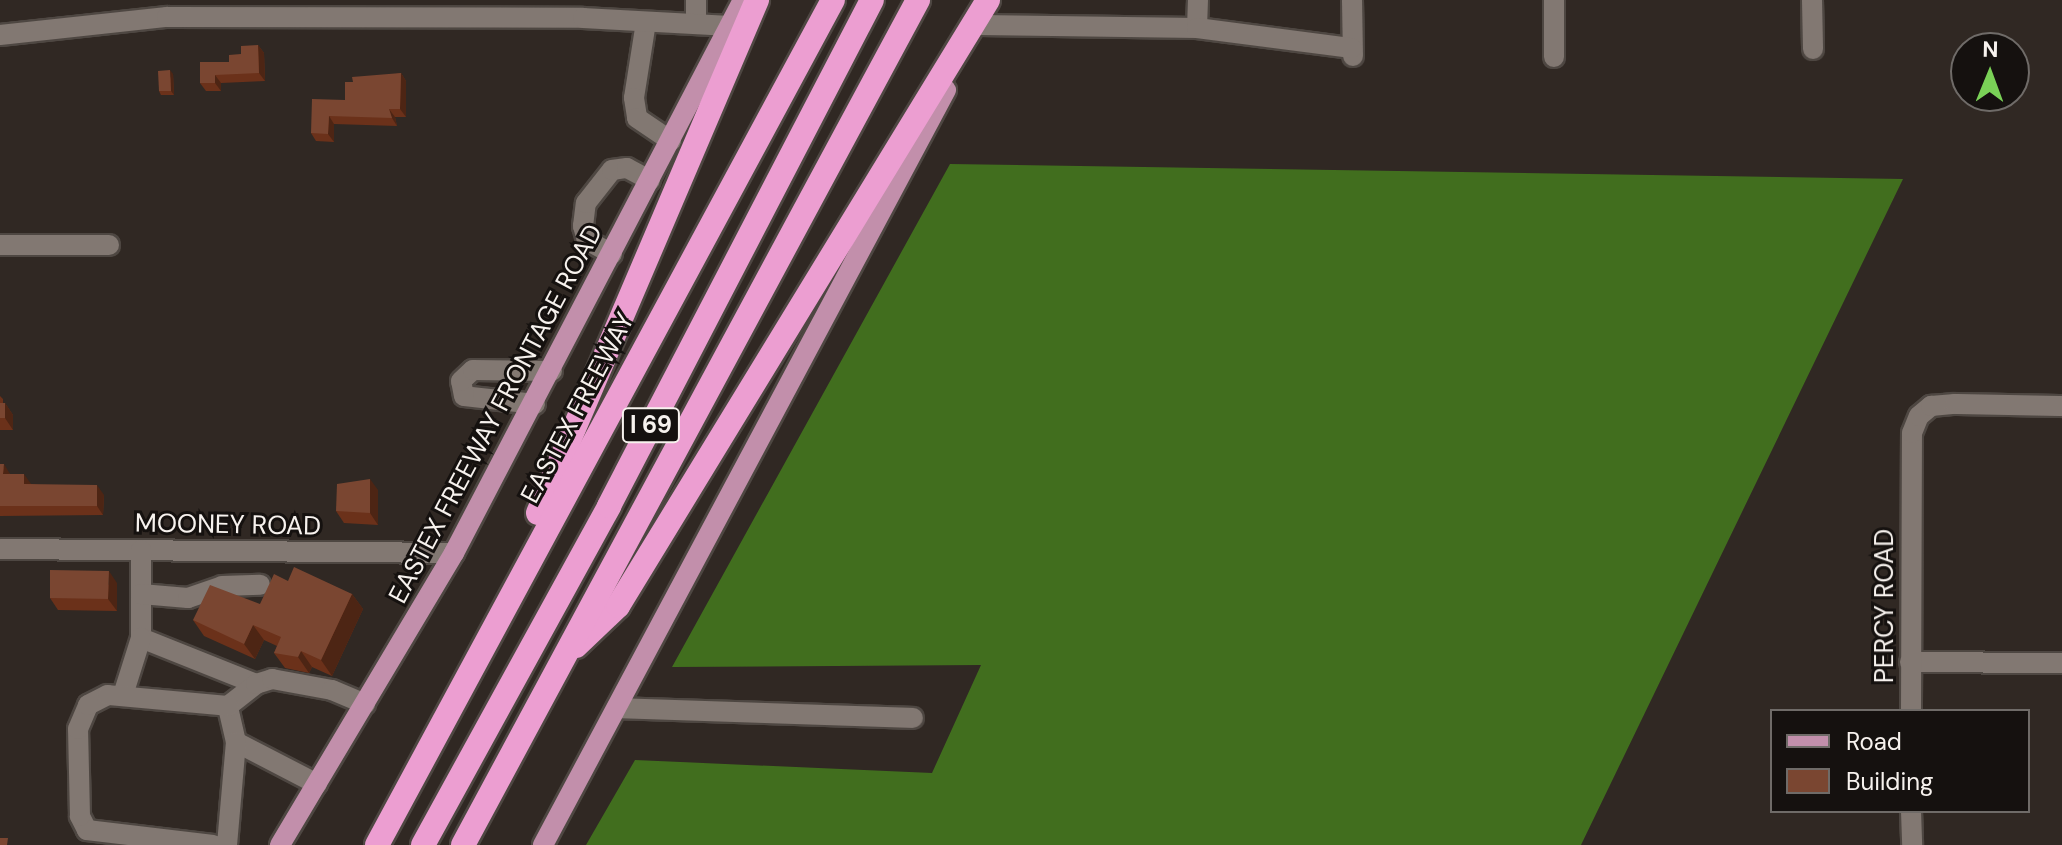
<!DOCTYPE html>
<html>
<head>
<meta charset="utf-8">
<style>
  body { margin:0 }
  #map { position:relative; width:2062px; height:845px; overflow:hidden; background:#302823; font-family:"DM Sans",sans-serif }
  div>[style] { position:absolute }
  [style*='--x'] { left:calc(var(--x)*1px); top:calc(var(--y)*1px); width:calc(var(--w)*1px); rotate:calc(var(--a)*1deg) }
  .forest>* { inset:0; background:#416e1e }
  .roads { filter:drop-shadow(2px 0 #4e4742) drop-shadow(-2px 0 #4e4742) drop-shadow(0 2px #4e4742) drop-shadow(0 -2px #4e4742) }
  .minor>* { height:20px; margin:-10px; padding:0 10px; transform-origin:10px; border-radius:10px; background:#827872 }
  .major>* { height:20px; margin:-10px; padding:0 10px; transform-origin:10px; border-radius:10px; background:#c28fab }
  .highway>* { height:24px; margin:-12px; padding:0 12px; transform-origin:12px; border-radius:12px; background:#ec9ed1 }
  .wall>* { inset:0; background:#6b311a }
  .shaded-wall>* { inset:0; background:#4d2514 }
  .building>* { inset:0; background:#7a4631 }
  span { translate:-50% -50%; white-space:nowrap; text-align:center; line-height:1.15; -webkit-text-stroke:6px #15110f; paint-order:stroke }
  .shield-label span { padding:2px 6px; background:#15110f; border:2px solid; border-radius:6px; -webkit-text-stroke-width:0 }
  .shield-label { font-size:24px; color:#f7f2ee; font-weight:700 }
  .street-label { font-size:26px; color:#f7f2ee }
  .legend { position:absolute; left:1770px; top:709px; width:260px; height:104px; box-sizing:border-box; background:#15110f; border:2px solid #6f6b68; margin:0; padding:10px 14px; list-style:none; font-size:24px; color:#f7f2ee }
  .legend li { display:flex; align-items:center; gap:16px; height:40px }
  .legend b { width:40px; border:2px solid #6f6b68 }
  .north { position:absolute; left:1950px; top:32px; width:80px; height:80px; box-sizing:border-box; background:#15110f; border:2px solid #6f6b68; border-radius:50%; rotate:1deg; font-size:22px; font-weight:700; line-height:32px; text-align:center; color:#f7f2ee }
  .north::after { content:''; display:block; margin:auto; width:28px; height:36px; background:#7ad157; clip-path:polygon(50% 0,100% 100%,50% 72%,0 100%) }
</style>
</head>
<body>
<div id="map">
  <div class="forest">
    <i style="clip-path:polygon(950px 164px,1903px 179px,1581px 845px,586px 845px,635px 760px,932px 773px,981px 665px,672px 667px)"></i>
  </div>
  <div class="roads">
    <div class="minor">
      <i style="--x:1352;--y:0;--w:56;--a:89"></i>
      <i style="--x:1554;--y:0;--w:57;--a:90"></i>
      <i style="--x:1812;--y:0;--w:49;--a:88.8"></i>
      <i style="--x:646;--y:22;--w:77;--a:99"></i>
      <i style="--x:634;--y:98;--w:20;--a:81"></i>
      <i style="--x:637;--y:118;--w:41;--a:34.1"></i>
      <i style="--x:696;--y:24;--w:24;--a:-90"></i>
      <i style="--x:980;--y:25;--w:217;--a:0.8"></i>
      <i style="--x:1197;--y:28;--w:28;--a:-88"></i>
      <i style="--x:1197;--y:28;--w:156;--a:7.4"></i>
      <i style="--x:0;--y:35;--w:168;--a:-6.2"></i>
      <i style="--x:167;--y:17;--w:416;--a:0.1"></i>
      <i style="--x:583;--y:18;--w:147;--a:3.1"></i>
      <i style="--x:0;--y:245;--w:109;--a:0"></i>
      <i style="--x:612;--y:254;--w:29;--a:-151"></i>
      <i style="--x:587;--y:240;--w:15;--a:-106"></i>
      <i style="--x:583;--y:226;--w:23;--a:-83"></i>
      <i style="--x:586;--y:203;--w:42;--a:-51.8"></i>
      <i style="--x:612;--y:170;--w:15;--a:-8"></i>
      <i style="--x:627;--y:168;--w:26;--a:28"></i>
      <i style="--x:535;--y:404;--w:71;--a:-173.6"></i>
      <i style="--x:464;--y:396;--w:15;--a:-101"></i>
      <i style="--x:461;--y:381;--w:16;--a:-43"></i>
      <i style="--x:473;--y:370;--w:79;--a:0.7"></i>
      <i style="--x:0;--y:549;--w:454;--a:0.5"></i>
      <i style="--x:141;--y:550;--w:88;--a:90"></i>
      <i style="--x:141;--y:638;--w:124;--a:21.8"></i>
      <i style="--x:141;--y:594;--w:47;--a:4.9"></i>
      <i style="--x:188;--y:598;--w:36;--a:-19"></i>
      <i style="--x:222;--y:586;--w:38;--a:-2"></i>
      <i style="--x:1910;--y:662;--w:152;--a:0.4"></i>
      <i style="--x:123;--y:695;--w:60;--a:-72.5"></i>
      <i style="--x:617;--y:708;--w:296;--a:1.9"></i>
      <i style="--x:1911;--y:711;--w:278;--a:-89.8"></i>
      <i style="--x:1912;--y:433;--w:18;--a:-68"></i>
      <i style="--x:1919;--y:416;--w:16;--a:-40"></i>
      <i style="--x:1931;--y:406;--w:24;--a:-5"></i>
      <i style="--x:1955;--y:404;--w:107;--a:1.1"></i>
      <i style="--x:317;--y:784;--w:91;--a:-152.6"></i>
      <i style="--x:236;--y:742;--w:37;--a:-103"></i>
      <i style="--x:228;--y:706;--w:36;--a:-38"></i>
      <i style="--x:256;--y:684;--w:17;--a:-17"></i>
      <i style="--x:272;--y:679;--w:61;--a:10.4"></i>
      <i style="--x:332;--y:690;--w:36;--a:23"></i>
      <i style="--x:1911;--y:811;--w:34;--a:88"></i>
      <i style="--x:213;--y:845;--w:127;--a:-173.2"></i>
      <i style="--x:87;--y:830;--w:16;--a:-117"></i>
      <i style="--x:80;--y:816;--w:87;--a:-91.3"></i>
      <i style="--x:78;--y:729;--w:26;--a:-67"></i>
      <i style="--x:88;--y:705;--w:22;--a:-27"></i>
      <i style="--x:108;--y:695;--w:121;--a:5.2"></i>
      <i style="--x:227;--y:845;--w:103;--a:-85"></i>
    </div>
    <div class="major">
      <i style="--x:280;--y:845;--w:340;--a:-59.2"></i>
      <i style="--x:454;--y:553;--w:624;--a:-62.41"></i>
      <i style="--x:543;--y:845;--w:856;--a:-61.91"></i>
    </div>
    <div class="highway">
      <i style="--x:538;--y:513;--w:558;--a:-66.88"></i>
      <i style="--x:576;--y:646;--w:58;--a:-43.6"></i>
      <i style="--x:618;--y:606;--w:710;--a:-58.59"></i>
      <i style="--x:377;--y:845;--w:960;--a:-61.65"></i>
      <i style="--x:423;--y:845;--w:387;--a:-61.2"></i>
      <i style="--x:609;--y:506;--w:570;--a:-62.54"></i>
      <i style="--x:463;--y:845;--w:960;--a:-61.7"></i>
    </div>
  </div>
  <div class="wall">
    <i style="clip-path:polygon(258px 45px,264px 53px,265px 81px,221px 83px,221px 91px,206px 91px,200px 83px,229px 62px)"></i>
    <i style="clip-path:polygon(401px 73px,406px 81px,406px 117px,395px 117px,397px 126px,334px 124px,334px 142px,316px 141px,311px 133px,345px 100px,353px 82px)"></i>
    <i style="clip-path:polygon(173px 74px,174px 95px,161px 95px,159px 91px)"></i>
    <i style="clip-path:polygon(0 396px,3px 399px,3px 403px,5px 403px,13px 415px,13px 430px,0 430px)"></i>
    <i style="clip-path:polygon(0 464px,10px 474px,31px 484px,104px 495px,103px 515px,0 516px)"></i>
    <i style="clip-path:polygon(378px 490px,378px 525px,344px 523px,336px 511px)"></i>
    <i style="clip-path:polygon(288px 581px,352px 594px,363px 609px,332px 676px,312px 667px,309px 673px,285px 668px,274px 653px,277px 646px,264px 640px,255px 659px,204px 636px,193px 620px,260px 604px)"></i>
    <i style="clip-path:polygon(117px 583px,117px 611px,58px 610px,50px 598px)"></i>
  </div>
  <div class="shaded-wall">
    <i style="clip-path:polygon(258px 45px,264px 53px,265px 81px,259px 73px)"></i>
    <i style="clip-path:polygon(170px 70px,173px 74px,174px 95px,171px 91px)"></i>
    <i style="clip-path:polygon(401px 73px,406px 81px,406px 117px,400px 109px)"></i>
    <i style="clip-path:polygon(215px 75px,221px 83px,221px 91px,215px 83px)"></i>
    <i style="clip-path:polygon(389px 109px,395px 117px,397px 126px,392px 118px)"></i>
    <i style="clip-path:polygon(329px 116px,334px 124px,334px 142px,328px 134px)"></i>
    <i style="clip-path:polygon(5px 403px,13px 415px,13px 430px,5px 418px)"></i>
    <i style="clip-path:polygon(4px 464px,10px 474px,3px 474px)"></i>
    <i style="clip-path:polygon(24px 474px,31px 484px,24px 484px)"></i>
    <i style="clip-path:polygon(370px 479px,378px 490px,378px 525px,370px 513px)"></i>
    <i style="clip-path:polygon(97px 485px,104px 495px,103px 515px,97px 506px)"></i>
    <i style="clip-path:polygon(109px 571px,117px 583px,117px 611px,108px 599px)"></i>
    <i style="clip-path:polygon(352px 594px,363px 609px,332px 676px,321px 660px)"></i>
    <i style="clip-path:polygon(253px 625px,264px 640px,255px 659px,244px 644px)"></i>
    <i style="clip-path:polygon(301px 651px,312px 667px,309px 673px,298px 657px)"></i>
  </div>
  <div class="building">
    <i style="clip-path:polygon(258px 45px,259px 73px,215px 75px,215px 83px,200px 83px,200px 62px,229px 62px,229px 55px,241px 54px,241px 46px)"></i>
    <i style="clip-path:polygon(170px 70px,171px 91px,159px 91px,158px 71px)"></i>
    <i style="clip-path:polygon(401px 73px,400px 109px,389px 109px,392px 118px,329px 116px,328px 134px,311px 133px,312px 99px,345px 100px,345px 82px,353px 82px,352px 77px)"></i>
    <i style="clip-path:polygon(0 403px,5px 403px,5px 418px,0 418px)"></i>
    <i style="clip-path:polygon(0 464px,4px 464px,3px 474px,24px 474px,24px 484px,97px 485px,97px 506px,0 506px)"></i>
    <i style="clip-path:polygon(370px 479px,370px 513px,336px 511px,337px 484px)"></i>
    <i style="clip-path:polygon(294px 567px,352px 594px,321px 660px,301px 651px,298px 657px,274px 653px,281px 637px,253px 625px,244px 644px,193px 620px,210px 585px,260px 604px,274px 574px,288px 581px)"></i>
    <i style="clip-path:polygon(50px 570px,109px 571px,108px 599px,50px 598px)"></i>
    <i style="clip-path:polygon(0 838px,8px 838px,7px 845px,0 845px)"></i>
  </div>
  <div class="shield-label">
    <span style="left:651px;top:425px">I 69</span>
  </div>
  <div class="street-label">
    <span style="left:578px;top:408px;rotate:-62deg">EASTEX FREEWAY</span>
    <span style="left:496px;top:414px;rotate:-62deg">EASTEX FREEWAY FRONTAGE ROAD</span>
    <span style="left:228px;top:525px;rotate:1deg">MOONEY ROAD</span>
    <span style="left:1885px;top:606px;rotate:-90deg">PERCY ROAD</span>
  </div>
  <ul class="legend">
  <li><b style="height:10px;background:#c28fab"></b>Road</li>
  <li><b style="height:22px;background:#7a4631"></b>Building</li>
  </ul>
  <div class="north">N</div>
</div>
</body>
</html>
